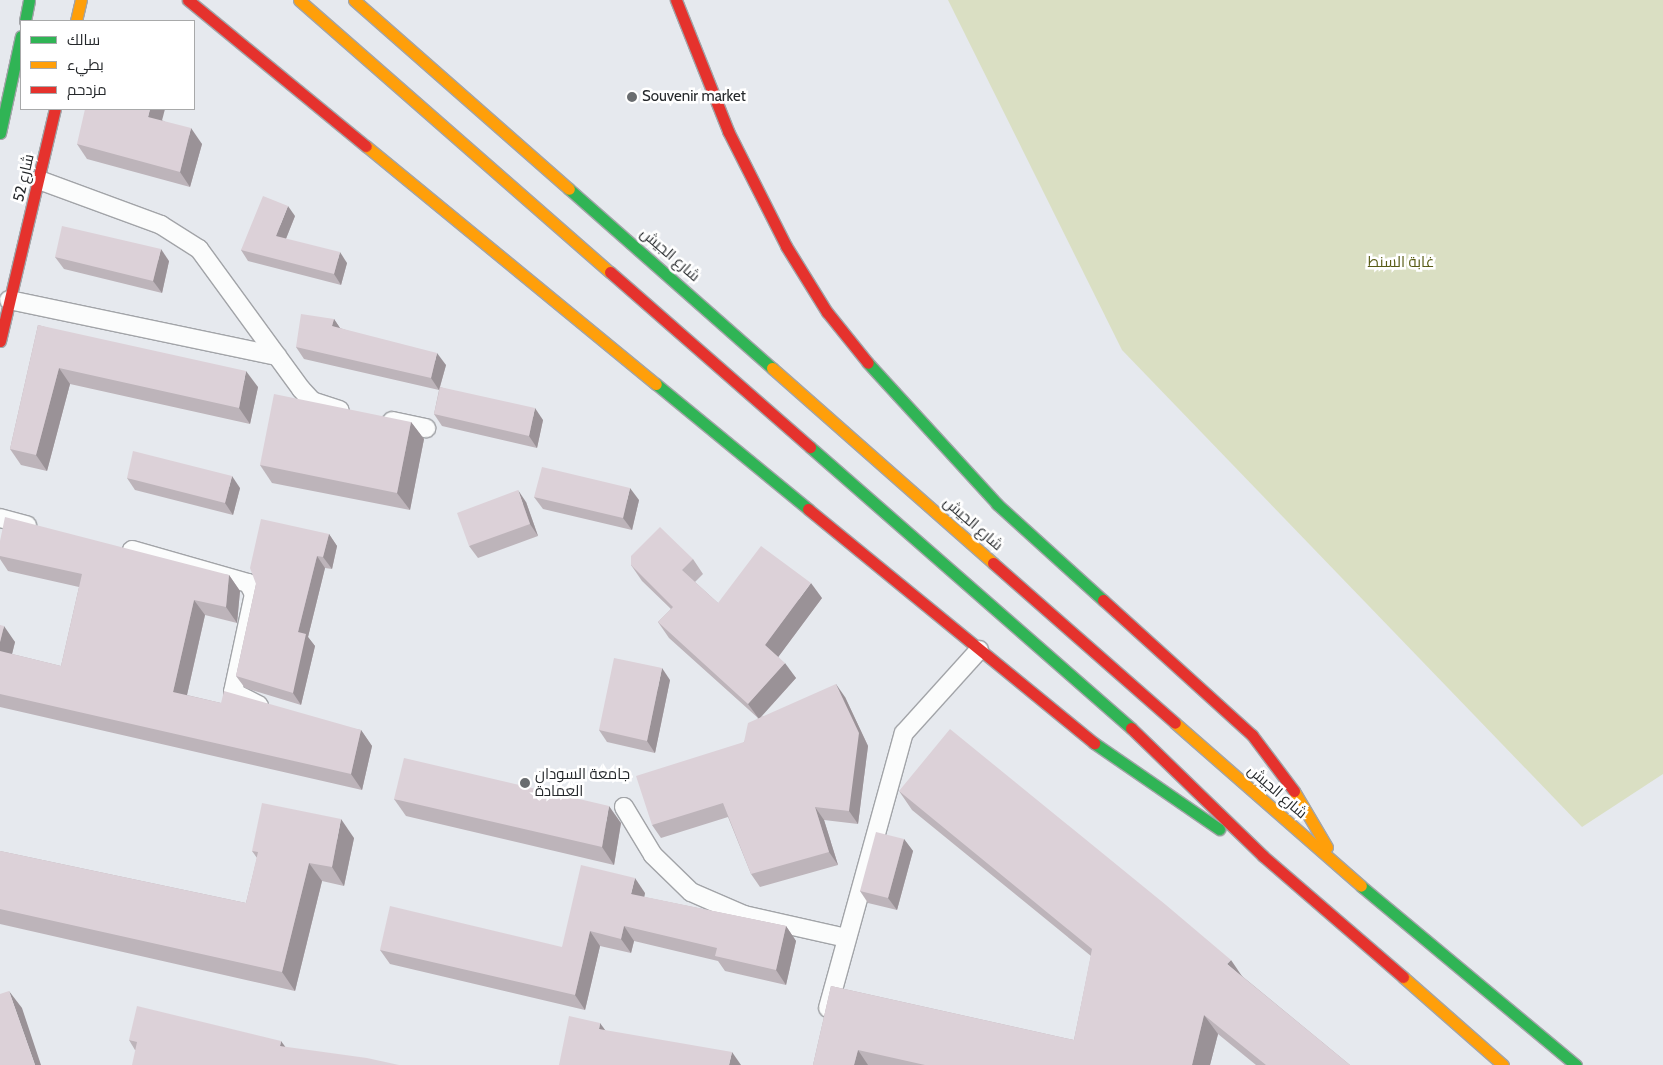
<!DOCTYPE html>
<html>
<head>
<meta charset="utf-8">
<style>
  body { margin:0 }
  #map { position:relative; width:1663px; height:1065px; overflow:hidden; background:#e6e9ee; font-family:Cabin,Cairo,sans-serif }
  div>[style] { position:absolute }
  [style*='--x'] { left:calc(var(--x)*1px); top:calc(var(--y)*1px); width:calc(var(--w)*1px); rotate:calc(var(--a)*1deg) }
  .green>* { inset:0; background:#dadfc3 }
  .roads { filter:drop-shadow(1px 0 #a2a4a8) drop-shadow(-1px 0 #a2a4a8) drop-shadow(0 1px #a2a4a8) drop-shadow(0 -1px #a2a4a8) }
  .lane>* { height:18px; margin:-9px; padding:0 9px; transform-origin:9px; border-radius:9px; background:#fbfcfc }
  .fast>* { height:11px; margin:-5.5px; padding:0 5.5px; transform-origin:5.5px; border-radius:5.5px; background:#30b455 }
  .slow>* { height:11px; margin:-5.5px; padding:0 5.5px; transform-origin:5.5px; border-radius:5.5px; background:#ff9f0a }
  .jam>* { height:11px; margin:-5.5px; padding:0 5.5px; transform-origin:5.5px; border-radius:5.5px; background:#e5322d }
  .wall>* { inset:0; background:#bdb4ba }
  .shaded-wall>* { inset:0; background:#9a9297 }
  .building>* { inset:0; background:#dcd1d8 }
  .dots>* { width:14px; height:14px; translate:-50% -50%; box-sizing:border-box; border:2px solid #fff; border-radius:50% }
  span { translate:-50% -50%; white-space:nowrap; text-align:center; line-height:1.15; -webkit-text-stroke:5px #fff; paint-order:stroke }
  .poi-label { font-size:15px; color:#25282b }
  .left { translate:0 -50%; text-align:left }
  .street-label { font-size:15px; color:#25282b }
  .park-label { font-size:15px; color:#585b15 }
  .legend { position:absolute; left:20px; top:20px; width:175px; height:90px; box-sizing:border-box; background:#fff; border:1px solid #a8a9aa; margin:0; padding:6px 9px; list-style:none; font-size:15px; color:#25282b }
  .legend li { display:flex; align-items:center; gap:10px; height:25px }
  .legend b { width:25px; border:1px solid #a8a9aa }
</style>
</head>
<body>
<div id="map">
  <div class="green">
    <i style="clip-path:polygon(948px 0,1663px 0,1663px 774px,1582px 827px,1122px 350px)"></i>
  </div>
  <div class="roads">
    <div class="lane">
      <i style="--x:39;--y:180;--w:130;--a:20.2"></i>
      <i style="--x:161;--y:225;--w:45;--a:32.3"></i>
      <i style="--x:199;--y:249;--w:173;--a:53.9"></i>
      <i style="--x:301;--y:389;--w:16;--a:47"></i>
      <i style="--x:312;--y:401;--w:29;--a:18"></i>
      <i style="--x:9;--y:300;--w:274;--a:11.8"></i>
      <i style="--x:392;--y:421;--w:35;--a:12"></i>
      <i style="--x:0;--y:518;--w:28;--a:15"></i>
      <i style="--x:132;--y:550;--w:121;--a:15.9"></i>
      <i style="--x:248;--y:583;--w:13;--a:61"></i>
      <i style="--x:254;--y:594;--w:100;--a:102.1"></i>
      <i style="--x:233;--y:692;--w:29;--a:27"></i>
      <i style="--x:624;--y:807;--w:56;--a:58.9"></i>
      <i style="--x:653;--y:855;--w:53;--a:44.2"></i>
      <i style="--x:691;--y:892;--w:58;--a:23.5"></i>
      <i style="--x:744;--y:915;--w:105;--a:12.7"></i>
      <i style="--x:828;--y:1008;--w:285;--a:-74.6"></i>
      <i style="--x:904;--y:733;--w:112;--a:-47.9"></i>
    </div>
    <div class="fast">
      <i style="--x:25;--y:21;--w:21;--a:-79"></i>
      <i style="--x:0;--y:133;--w:99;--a:-77.8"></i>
      <i style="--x:569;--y:189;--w:271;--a:41.4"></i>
      <i style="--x:868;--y:363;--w:191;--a:47.5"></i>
      <i style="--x:997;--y:504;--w:143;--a:42.2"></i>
      <i style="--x:656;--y:384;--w:197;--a:39.4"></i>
      <i style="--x:810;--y:447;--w:427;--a:41.2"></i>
      <i style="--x:1094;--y:743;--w:152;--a:34.5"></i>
      <i style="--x:1361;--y:886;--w:280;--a:39.8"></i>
    </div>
    <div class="slow">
      <i style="--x:299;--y:0;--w:413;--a:41.2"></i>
      <i style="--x:354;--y:0;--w:286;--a:41.3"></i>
      <i style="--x:76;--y:21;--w:22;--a:-77"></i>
      <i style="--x:366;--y:146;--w:375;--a:39.4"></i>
      <i style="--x:772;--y:368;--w:295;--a:41.4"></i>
      <i style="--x:1175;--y:723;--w:247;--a:41.2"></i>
      <i style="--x:1294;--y:791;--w:65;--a:59.5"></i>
      <i style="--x:1403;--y:977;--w:133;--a:41.3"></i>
    </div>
    <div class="jam">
      <i style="--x:188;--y:0;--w:230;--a:39.4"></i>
      <i style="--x:676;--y:0;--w:141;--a:68.3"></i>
      <i style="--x:728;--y:131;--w:129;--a:63.2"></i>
      <i style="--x:786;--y:246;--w:78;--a:58.2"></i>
      <i style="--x:827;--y:312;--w:65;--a:51.2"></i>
      <i style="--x:610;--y:272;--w:266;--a:41.2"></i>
      <i style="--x:0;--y:341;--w:238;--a:-76.7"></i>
      <i style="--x:808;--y:509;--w:370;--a:39.3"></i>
      <i style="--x:993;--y:563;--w:242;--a:41.3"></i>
      <i style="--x:1103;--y:600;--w:201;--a:42.2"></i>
      <i style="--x:1252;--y:735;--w:70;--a:53.1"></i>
      <i style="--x:1131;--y:728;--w:184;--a:44.1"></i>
      <i style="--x:1263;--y:856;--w:185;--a:40.8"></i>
    </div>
  </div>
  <div class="wall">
    <i style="clip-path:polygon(162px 120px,202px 144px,190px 187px,87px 159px,77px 144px)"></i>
    <i style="clip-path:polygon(295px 216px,286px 239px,347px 263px,341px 285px,248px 261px,241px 250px)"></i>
    <i style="clip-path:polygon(55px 257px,169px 261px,162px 293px,64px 269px)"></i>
    <i style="clip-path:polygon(334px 319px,340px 328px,446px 365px,440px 387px,543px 420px,537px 448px,442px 426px,434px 414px,439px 390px,304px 359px,296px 347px)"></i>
    <i style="clip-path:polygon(38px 325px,258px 387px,250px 424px,70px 384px,47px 471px,21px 465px,10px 449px)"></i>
    <i style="clip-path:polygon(411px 422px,424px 439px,410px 510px,272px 483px,260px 465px)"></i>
    <i style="clip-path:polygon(127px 478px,240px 488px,233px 515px,135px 490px)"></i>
    <i style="clip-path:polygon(534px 497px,639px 500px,632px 530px,543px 509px)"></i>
    <i style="clip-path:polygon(526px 502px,538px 536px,478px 558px,469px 546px)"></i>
    <i style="clip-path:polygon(329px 534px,337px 546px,332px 569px,325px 568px,308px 637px,315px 646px,301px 705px,245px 688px,236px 676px,256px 584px)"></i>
    <i style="clip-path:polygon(0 541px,229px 575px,240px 591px,237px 623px,205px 615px,187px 695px,221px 703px,361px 730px,372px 746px,362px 790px,0 707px,0 625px,15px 642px,12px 654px,61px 666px,79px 587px,8px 571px,0 559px)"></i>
    <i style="clip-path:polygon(693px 559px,703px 574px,695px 582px,718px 603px,822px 598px,778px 657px,796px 678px,761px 717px,845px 697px,868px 746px,858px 824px,824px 820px,838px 865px,760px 887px,751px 874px,728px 817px,661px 838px,652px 825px,744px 742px,758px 718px,669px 638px,658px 622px,671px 609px,642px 581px,631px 565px)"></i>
    <i style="clip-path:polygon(670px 680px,655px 753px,607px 742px,599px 730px)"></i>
    <i style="clip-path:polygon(899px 791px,1242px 976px,1350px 1065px,1256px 1065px,1218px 1034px,1210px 1065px,813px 1065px,831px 986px,1074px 1040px,1091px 956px,912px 810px)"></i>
    <i style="clip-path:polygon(394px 799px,621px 823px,614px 865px,406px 816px)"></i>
    <i style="clip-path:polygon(354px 838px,344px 886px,322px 881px,295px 991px,0 924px,0 851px,246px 903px,257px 858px,252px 851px)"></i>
    <i style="clip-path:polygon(904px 839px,913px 851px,897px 910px,868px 903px,860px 891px)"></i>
    <i style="clip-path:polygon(645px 893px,644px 897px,786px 926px,796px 941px,786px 985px,725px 971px,718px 961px,634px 941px,631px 953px,600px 946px,585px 1010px,390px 964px,380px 950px,562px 947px)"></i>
    <i style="clip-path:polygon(129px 1040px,285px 1047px,135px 1050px)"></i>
  </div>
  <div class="shaded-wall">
    <i style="clip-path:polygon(150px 109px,165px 109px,159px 132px,148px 117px)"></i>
    <i style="clip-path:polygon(191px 128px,202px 144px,190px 187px,180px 172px)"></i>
    <i style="clip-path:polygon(288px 206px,295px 216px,283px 246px,276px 236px)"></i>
    <i style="clip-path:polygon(161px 249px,169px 261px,162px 293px,153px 281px)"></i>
    <i style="clip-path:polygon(340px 252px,347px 263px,341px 285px,334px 274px)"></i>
    <i style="clip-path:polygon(334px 319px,342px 331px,332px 326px)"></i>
    <i style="clip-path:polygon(437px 353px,446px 365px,439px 390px,431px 378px)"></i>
    <i style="clip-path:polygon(59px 368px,70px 384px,47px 471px,36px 455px)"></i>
    <i style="clip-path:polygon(246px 371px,258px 387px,250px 424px,239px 408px)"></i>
    <i style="clip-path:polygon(535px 408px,543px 420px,537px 448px,529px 436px)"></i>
    <i style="clip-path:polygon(411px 422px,424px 439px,410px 510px,397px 493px)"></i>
    <i style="clip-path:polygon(232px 476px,240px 488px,233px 515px,225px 503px)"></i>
    <i style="clip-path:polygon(630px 488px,639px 500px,632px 530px,623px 518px)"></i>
    <i style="clip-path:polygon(518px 490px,526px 502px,538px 536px,530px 524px)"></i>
    <i style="clip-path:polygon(329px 534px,337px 546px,332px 569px,323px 557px)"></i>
    <i style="clip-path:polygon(317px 556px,325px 568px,308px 637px,315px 646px,301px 705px,293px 693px,298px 632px)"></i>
    <i style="clip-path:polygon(229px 575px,240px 591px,237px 623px,226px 607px)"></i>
    <i style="clip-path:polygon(811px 583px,822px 598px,776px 660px,765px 645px)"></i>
    <i style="clip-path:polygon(194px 600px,205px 615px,184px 708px,173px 692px)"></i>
    <i style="clip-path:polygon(4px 626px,15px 642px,9px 666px,0 653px,0 642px)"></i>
    <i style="clip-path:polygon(785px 663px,796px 678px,759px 719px,748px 704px)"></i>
    <i style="clip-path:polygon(662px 668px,670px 680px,655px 753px,647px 741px)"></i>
    <i style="clip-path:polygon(836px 684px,845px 697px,868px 746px,858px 824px,849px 811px)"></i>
    <i style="clip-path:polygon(361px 730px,372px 746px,362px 790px,351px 774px)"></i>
    <i style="clip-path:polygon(609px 806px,621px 823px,614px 865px,602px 847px)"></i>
    <i style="clip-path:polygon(815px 807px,824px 820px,838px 865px,829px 852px)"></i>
    <i style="clip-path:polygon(341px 819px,354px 838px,344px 886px,332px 867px)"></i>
    <i style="clip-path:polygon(904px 839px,913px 851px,897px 910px,888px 898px)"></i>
    <i style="clip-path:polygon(309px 863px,322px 881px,295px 991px,282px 972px)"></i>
    <i style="clip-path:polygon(635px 878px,645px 893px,642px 909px,631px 894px)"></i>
    <i style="clip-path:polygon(624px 926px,634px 941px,631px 953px,621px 939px)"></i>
    <i style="clip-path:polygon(786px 926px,796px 941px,786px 985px,776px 970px)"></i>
    <i style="clip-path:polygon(590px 931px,600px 946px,585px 1010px,575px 995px)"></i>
    <i style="clip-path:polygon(1231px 960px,1244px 979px,1227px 964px)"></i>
    <i style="clip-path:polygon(9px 991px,22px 1008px,41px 1065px,35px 1065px)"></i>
    <i style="clip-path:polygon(1204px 1015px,1218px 1034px,1210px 1065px,1192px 1065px)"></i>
    <i style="clip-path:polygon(600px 1023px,611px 1038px,599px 1029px)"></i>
    <i style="clip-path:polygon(281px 1041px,292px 1056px,280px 1046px)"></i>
    <i style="clip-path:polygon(858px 1050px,868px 1065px,854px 1065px)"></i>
    <i style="clip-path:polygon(732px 1052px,741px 1065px,729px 1065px)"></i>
  </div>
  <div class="building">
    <i style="clip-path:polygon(85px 109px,150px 109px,148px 117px,191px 128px,180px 172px,77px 144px)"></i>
    <i style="clip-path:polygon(263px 196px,288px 206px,276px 236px,340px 252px,334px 274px,241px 250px)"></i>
    <i style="clip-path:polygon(62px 226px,161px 249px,153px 281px,55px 257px)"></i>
    <i style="clip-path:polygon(301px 314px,334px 319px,332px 326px,437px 353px,431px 378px,296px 347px)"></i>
    <i style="clip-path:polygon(38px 325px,246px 371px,239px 408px,59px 368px,36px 455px,10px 449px)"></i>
    <i style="clip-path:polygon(440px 387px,535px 408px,529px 436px,434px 414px)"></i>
    <i style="clip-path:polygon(274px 394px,411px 422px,397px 493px,260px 465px)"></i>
    <i style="clip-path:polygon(133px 451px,232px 476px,225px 503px,127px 478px)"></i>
    <i style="clip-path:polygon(542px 467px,630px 488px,623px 518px,534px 497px)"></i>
    <i style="clip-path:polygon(518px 490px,530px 524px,469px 546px,457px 513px)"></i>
    <i style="clip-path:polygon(5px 517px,229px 575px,226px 607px,194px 600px,173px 692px,221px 703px,224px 691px,361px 730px,351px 774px,0 694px,0 651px,61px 666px,82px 574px,0 556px,0 541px)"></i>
    <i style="clip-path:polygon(261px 519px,329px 534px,323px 557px,317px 556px,298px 632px,306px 634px,293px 693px,236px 676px,256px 584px,250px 568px)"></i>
    <i style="clip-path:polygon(660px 527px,693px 559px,682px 570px,718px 603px,761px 546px,811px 583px,765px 645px,785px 663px,748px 704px,658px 622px,673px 607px,631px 565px,631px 556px)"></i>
    <i style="clip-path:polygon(0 625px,4px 626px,0 642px)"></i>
    <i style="clip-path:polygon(614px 658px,662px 668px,647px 741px,599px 730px)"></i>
    <i style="clip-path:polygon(836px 684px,859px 733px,849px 811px,815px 807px,829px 852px,751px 874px,723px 803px,652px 825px,636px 776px,744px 742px,748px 723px)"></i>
    <i style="clip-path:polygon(950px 729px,1166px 905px,1231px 960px,1227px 964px,1350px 1065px,1266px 1065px,1204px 1015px,1192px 1065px,925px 1065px,858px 1050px,854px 1065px,813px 1065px,831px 986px,1074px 1040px,1092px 949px,899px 791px)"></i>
    <i style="clip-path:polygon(404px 758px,609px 806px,602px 847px,394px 799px)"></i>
    <i style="clip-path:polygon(262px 803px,341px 819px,332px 867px,309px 863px,282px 972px,0 909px,0 851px,246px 903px,258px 852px,252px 851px)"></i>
    <i style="clip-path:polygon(876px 832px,904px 839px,888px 898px,860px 891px)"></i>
    <i style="clip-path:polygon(581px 865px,635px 878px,631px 894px,786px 926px,776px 970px,715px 956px,717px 948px,624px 926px,621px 939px,590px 931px,575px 995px,380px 950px,390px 906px,562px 947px)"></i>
    <i style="clip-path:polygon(9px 991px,35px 1065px,0 1065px,0 994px)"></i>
    <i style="clip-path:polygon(137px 1006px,281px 1041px,280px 1046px,367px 1058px,399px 1065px,132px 1065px,137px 1042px,129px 1040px)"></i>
    <i style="clip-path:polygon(569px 1016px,600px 1023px,599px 1029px,732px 1052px,729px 1065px,559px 1065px)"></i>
  </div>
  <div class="dots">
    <i style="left:632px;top:97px;background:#696c6f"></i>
    <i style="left:525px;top:783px;background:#696c6f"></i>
  </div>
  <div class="poi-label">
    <span class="left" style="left:642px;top:97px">Souvenir market</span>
    <span class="left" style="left:535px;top:783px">جامعة السودان<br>العمادة</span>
  </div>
  <div class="street-label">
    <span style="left:24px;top:178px;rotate:-77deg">شارع 52</span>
    <span style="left:670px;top:255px;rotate:41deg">شارع الجيش</span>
    <span style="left:973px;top:524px;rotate:41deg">شارع الجيش</span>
    <span style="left:1277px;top:792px;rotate:41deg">شارع الجيش</span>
  </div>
  <div class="park-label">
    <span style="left:1401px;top:263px">غابة السنط</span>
  </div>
  <ul class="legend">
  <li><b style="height:6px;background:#30b455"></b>سالك</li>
  <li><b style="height:6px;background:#ff9f0a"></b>بطيء</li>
  <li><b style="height:6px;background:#e5322d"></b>مزدحم</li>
  </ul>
</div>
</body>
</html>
